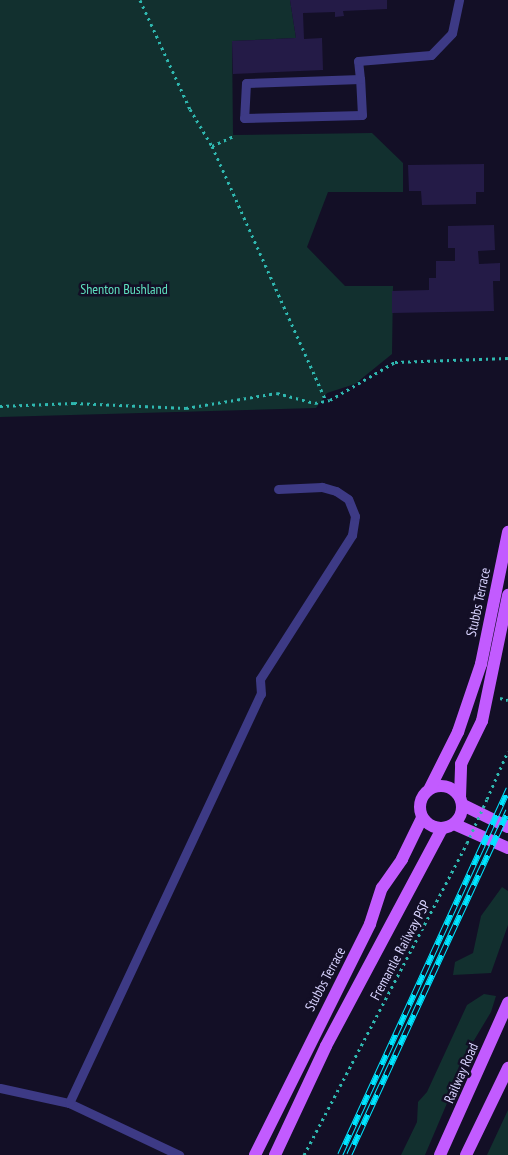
<!DOCTYPE html>
<html>
<head>
<meta charset="utf-8">
<style>
  body { margin:0 }
  #map { position:relative; width:508px; height:1155px; overflow:hidden; background:#130f26; font-family:"PT Sans Narrow",sans-serif }
  div>[style] { position:absolute }
  [style*='--x'] { left:calc(var(--x)*1px); top:calc(var(--y)*1px); width:calc(var(--w)*1px); rotate:calc(var(--a)*1deg) }
  .green>* { inset:0; background:#12302f }
  .building>* { inset:0; background:#241b47 }
  .path>* { height:3px; margin-top:-1.5px; transform-origin:0; background:repeating-linear-gradient(90deg,#2fb8b0 0 2.5px,transparent 0 6.5px) }
  .service>* { height:9px; margin:-4.5px; padding:0 4.5px; transform-origin:4.5px; border-radius:4.5px; background:#3d3a85 }
  .primary>* { height:12px; margin:-6px; padding:0 6px; transform-origin:6px; border-radius:6px; background:#c25bff }
  .primary>.ring { margin:-6px; padding:0; box-sizing:content-box; background:none; border:12px solid #c25bff; border-radius:50% }
  .rail>* { height:5.5px; margin-top:-2.75px; transform-origin:0; background:repeating-linear-gradient(90deg,#130f26 0 11px,#00e5ff 0 22px); box-sizing:border-box; border-block:1px solid #00e5ff }
  .path-bridge>* { height:3px; margin-top:-1.5px; transform-origin:0; background:repeating-linear-gradient(90deg,#2fb8b0 0 2.5px,transparent 0 6.5px) }
  span { translate:-50% -50%; white-space:nowrap; text-align:center; line-height:1.15; -webkit-text-stroke:5px #130f26; paint-order:stroke }
  .park-label { font-size:14px; color:#5fe0c0 }
  .street-label { font-size:14px; color:#d9d4ff }
</style>
</head>
<body>
<div id="map">
  <div class="green">
    <i style="clip-path:polygon(0 0,290px 0,296px 38px,232px 41px,233px 135px,372px 133px,403px 163px,403px 192px,328px 192px,307px 247px,345px 286px,393px 286px,392px 354px,355px 384px,327px 393px,316px 408px,0 417px)"></i>
    <i style="clip-path:polygon(502px 887px,508px 891px,508px 925px,491px 973px,453px 975px,455px 962px,473px 953px,481px 916px)"></i>
    <i style="clip-path:polygon(484px 994px,496px 996px,491px 1012px,473px 1042px,425px 1155px,401px 1155px,417px 1122px,418px 1102px,427px 1092px,467px 1005px)"></i>
    <i style="clip-path:polygon(508px 1110px,508px 1155px,487px 1155px)"></i>
  </div>
  <div class="building">
    <i style="clip-path:polygon(290px 0,387px 0,387px 9px,343px 11px,344px 16px,335px 17px,335px 12px,303px 13px,304px 39px,322px 38px,323px 70px,233px 74px,232px 41px,296px 38px)"></i>
    <i style="clip-path:polygon(484px 164px,484px 192px,476px 192px,476px 204px,422px 205px,421px 191px,409px 191px,408px 165px)"></i>
    <i style="clip-path:polygon(494px 225px,495px 250px,478px 251px,479px 264px,500px 263px,500px 281px,493px 281px,494px 311px,392px 313px,392px 291px,429px 290px,429px 278px,436px 278px,436px 261px,455px 261px,455px 248px,448px 248px,448px 226px)"></i>
  </div>
  <div class="path">
    <i style="--x:140;--y:0;--w:120;--a:65.4"></i>
    <i style="--x:190;--y:109;--w:43;--a:59.3"></i>
    <i style="--x:212;--y:146;--w:279;--a:65.9"></i>
    <i style="--x:212;--y:146;--w:23;--a:-25"></i>
    <i style="--x:0;--y:406;--w:74;--a:-2.3"></i>
    <i style="--x:74;--y:403;--w:112;--a:2.6"></i>
    <i style="--x:186;--y:408;--w:92;--a:-9.4"></i>
    <i style="--x:277;--y:393;--w:39;--a:15"></i>
    <i style="--x:315;--y:403;--w:15;--a:-11"></i>
    <i style="--x:330;--y:400;--w:75;--a:-30.3"></i>
    <i style="--x:395;--y:362;--w:113;--a:-2"></i>
    <i style="--x:500;--y:698;--w:8;--a:14"></i>
    <i style="--x:487;--y:799;--w:52;--a:-66.4"></i>
    <i style="--x:304;--y:1155;--w:352;--a:-62.4"></i>
  </div>
  <div class="service">
    <i style="--x:360;--y:79;--w:114;--a:178"></i>
    <i style="--x:246;--y:83;--w:35;--a:93"></i>
    <i style="--x:244;--y:118;--w:118;--a:-1.5"></i>
    <i style="--x:362;--y:115;--w:36;--a:-93"></i>
    <i style="--x:360;--y:79;--w:18;--a:-96"></i>
    <i style="--x:358;--y:61;--w:73;--a:-4.7"></i>
    <i style="--x:431;--y:55;--w:30;--a:-46"></i>
    <i style="--x:452;--y:33;--w:34;--a:-78"></i>
    <i style="--x:0;--y:1088;--w:71;--a:12.3"></i>
    <i style="--x:69;--y:1103;--w:122;--a:25.3"></i>
    <i style="--x:69;--y:1103;--w:452;--a:-64.9"></i>
    <i style="--x:261;--y:694;--w:15;--a:-94"></i>
    <i style="--x:260;--y:679;--w:171;--a:-57.4"></i>
    <i style="--x:352;--y:535;--w:19;--a:-81"></i>
    <i style="--x:355;--y:516;--w:18;--a:-112"></i>
    <i style="--x:348;--y:499;--w:14;--a:-146"></i>
    <i style="--x:336;--y:491;--w:15;--a:-164"></i>
    <i style="--x:322;--y:487;--w:44;--a:177.4"></i>
  </div>
  <div class="primary">
    <i class="ring" style="left:420px;top:786px;width:30px;height:30px"></i>
    <i style="--x:430;--y:788;--w:63;--a:-63.4"></i>
    <i style="--x:458;--y:732;--w:72;--a:-71.3"></i>
    <i style="--x:481;--y:664;--w:135;--a:-78.4"></i>
    <i style="--x:460;--y:797;--w:33;--a:-88"></i>
    <i style="--x:461;--y:764;--w:48;--a:-64"></i>
    <i style="--x:482;--y:721;--w:129;--a:-78.3"></i>
    <i style="--x:463;--y:805;--w:50;--a:26.1"></i>
    <i style="--x:454;--y:824;--w:59;--a:24"></i>
    <i style="--x:255;--y:1155;--w:258;--a:-63.5"></i>
    <i style="--x:370;--y:924;--w:38;--a:-72"></i>
    <i style="--x:382;--y:888;--w:35;--a:-55"></i>
    <i style="--x:402;--y:859;--w:46;--a:-64"></i>
    <i style="--x:275;--y:1155;--w:120;--a:-64.9"></i>
    <i style="--x:326;--y:1046;--w:246;--a:-61.9"></i>
    <i style="--x:440;--y:1155;--w:167;--a:-65.9"></i>
    <i style="--x:466;--y:1155;--w:97;--a:-64.2"></i>
  </div>
  <div class="rail">
    <i style="--x:340;--y:1155;--w:403;--a:-65.3"></i>
    <i style="--x:349;--y:1155;--w:379;--a:-65.2"></i>
  </div>
  <div class="path-bridge">
    <i style="--x:467;--y:843;--w:48;--a:-65.6"></i>
  </div>
  <div class="park-label">
    <span style="left:124px;top:289px">Shenton Bushland</span>
  </div>
  <div class="street-label">
    <span style="left:478px;top:602px;rotate:-78deg">Stubbs Terrace</span>
    <span style="left:400px;top:950px;rotate:-62deg">Fremantle Railway PSP</span>
    <span style="left:325px;top:979px;rotate:-62deg">Stubbs Terrace</span>
    <span style="left:461px;top:1073px;rotate:-66deg">Railway Road</span>
  </div>
</div>
</body>
</html>
